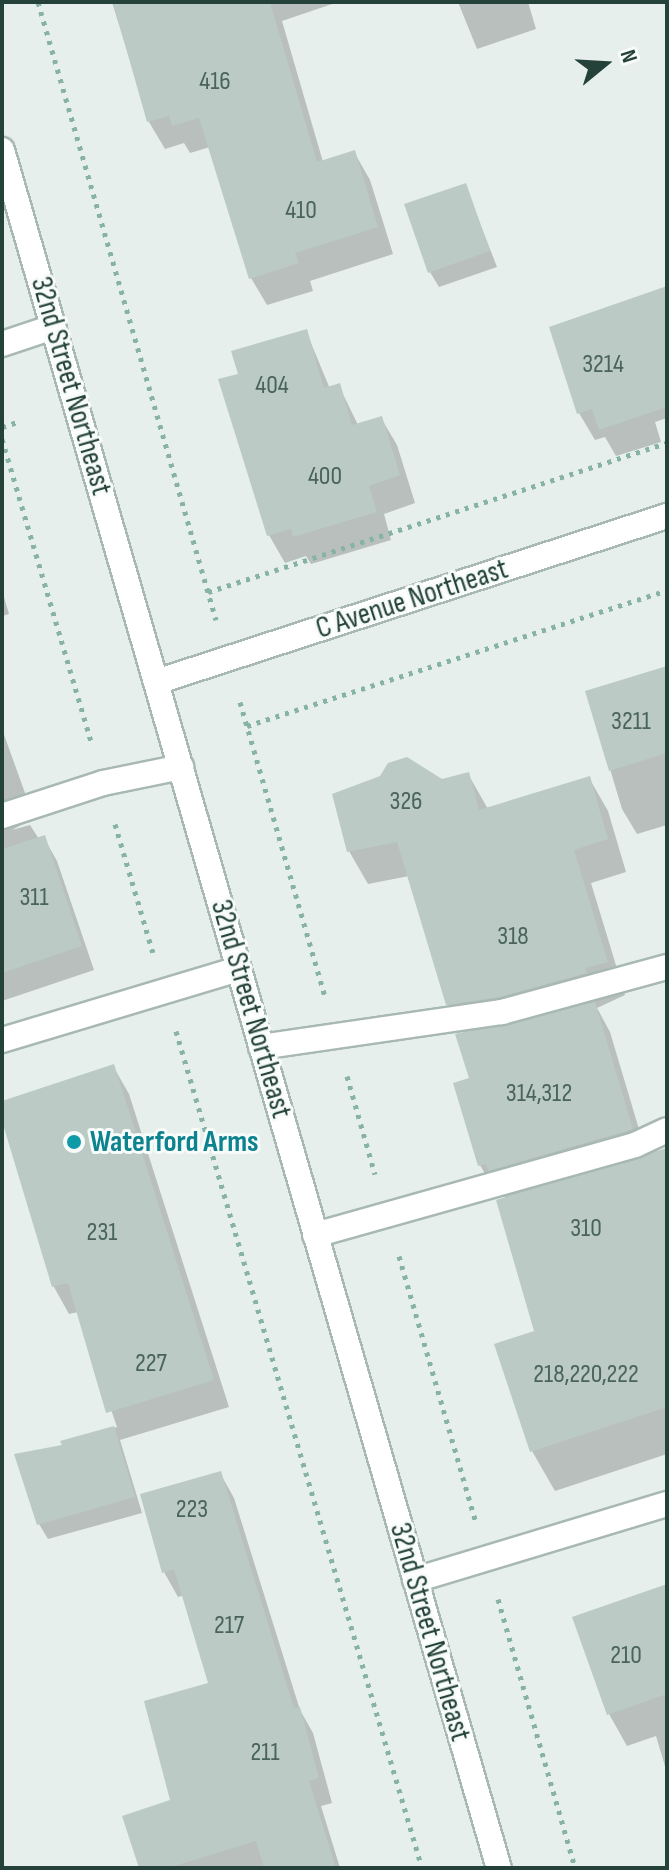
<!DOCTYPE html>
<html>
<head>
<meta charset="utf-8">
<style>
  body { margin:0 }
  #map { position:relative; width:669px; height:1870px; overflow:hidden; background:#e6efeb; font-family:"Sofia Sans Condensed",sans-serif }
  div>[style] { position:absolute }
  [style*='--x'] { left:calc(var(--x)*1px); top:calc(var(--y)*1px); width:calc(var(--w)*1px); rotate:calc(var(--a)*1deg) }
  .shadow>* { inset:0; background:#0003 }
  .building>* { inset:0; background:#bbcac4 }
  .path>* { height:5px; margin-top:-2.5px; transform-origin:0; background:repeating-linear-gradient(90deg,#86b3a5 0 4px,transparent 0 10px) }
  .roads { filter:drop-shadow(2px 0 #a8b8b2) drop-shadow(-2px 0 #a8b8b2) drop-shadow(0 2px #a8b8b2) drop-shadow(0 -2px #a8b8b2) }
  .service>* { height:24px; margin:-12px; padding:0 12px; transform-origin:12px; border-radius:12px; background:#fff }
  .minor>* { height:24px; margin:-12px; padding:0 12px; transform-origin:12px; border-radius:12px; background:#fff }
  .tertiary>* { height:24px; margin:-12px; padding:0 12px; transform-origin:12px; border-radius:12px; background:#fff }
  .secondary>* { height:24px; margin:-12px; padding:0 12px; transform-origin:12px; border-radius:12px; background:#fff }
  .dots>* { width:22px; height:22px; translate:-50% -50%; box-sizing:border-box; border:4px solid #f7fbf9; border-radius:50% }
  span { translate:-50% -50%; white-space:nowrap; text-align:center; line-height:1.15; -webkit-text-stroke:6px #f7fbf9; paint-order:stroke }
  .number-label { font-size:26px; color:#4a645c }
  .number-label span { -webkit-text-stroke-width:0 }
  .street-label { font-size:30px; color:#24423a }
  .culture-label { font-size:30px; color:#0d838f; font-weight:700 }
  .left { translate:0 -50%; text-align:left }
  .frame { position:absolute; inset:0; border:4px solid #24423a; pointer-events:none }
  .north { position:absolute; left:565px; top:24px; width:80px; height:80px; -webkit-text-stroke:6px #f7fbf9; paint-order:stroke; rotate:72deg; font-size:22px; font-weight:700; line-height:32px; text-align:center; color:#24423a }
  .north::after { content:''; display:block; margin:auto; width:28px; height:36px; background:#24423a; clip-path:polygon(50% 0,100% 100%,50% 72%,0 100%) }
</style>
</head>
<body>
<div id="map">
  <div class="shadow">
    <i style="clip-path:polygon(112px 2px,338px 2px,282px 21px,323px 162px,354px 152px,370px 180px,393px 254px,310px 281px,313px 291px,267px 305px,251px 278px,210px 147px,190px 153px,184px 143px,165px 149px,149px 122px)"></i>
    <i style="clip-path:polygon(458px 2px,528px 2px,536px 29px,477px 49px)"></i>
    <i style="clip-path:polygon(465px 185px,497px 267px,439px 287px,430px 272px)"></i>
    <i style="clip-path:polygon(667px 288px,667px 418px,655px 422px,661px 442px,616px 456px,605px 437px,595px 440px,579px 413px)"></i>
    <i style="clip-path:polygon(306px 331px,330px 389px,339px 386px,358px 425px,381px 418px,397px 445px,415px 503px,384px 514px,391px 540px,311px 564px,306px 556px,285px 563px,269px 535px,241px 375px)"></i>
    <i style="clip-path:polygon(2px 590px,9px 614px,2px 616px)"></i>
    <i style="clip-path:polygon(667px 668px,667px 825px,637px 834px,622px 809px,587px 692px)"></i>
    <i style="clip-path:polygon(2px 729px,34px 818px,12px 830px,30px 825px,39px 839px,44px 838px,57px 861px,94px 970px,2px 1001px)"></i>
    <i style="clip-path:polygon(468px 774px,488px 809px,589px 778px,608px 811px,626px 872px,591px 883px,625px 995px,597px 1008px,610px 1032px,647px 1156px,667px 1159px,667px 1454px,555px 1491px,532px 1451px,536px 1332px,506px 1199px,502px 1191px,496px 1193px,480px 1165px,465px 1034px,448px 1004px,409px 876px,368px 884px,349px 851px,442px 781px)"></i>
    <i style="clip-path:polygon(113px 1066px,129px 1094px,229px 1407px,120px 1440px,142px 1513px,48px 1539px,39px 1524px,63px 1442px,117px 1427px,78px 1312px,69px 1314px,54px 1287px,2px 1103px)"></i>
    <i style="clip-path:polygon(220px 1473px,234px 1498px,300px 1710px,313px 1733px,332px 1803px,321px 1806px,340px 1868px,141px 1868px,173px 1802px,210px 1684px,184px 1595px,178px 1597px,164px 1572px)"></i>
    <i style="clip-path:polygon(667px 1586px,667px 1773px,656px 1736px,627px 1746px,609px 1714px)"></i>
  </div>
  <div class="building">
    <i style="clip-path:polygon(113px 2px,270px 2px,317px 162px,355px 150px,378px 227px,295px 253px,299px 263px,249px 279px,199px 118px,172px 126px,169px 116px,147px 122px)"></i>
    <i style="clip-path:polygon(466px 183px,490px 251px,428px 273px,404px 204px)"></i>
    <i style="clip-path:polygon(667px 286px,667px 407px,599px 430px,592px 409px,577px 414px,549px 327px)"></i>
    <i style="clip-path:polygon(307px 329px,324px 388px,340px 383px,352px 425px,382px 416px,400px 475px,369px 486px,377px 512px,293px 537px,291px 529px,267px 536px,218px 379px,238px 374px,231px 351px)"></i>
    <i style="clip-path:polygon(667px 666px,667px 753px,609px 771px,585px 691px)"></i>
    <i style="clip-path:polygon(407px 757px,442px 779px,469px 772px,479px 810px,590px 776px,608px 839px,574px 850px,608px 962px,585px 968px,587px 973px,499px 997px,446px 1005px,397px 842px,347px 852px,332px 794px,380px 776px,388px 763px)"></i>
    <i style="clip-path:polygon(45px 835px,82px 946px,2px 973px,2px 849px)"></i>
    <i style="clip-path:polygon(595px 1002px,633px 1129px,488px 1171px,486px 1164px,478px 1166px,453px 1083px,469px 1078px,455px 1034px)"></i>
    <i style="clip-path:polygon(114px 1064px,214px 1380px,106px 1413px,68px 1283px,52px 1287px,2px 1121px,2px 1101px)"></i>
    <i style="clip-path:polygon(667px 1148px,667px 1407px,530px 1452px,494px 1344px,534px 1331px,496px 1200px)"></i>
    <i style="clip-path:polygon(114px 1426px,135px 1497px,37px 1525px,14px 1454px,62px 1445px,60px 1441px)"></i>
    <i style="clip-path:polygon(221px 1471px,294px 1708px,300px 1707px,319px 1778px,309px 1781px,336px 1868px,264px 1868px,256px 1841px,168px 1868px,139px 1868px,122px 1816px,170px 1800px,144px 1701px,208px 1683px,174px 1569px,162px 1573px,140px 1494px)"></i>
    <i style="clip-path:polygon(667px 1584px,667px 1694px,607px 1715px,572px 1617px)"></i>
  </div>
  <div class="path">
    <i style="--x:38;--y:2;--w:643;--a:73.93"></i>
    <i style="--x:2;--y:427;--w:19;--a:-18"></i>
    <i style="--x:2;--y:439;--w:316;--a:73.6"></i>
    <i style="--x:208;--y:592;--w:483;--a:-18"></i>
    <i style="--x:240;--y:702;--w:307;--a:73.9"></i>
    <i style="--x:247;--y:726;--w:441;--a:-17.9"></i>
    <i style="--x:115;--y:824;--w:134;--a:73.6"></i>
    <i style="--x:176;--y:1031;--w:872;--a:73.62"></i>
    <i style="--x:347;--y:1076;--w:102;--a:74.1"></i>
    <i style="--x:399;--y:1256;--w:275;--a:73.9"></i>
    <i style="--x:498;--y:1599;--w:280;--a:74"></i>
  </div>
  <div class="roads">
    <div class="service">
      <i style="--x:2;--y:816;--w:106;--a:-18.1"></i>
      <i style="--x:103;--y:783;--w:80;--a:-11.6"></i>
      <i style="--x:2;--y:1040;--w:247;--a:-16.7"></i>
      <i style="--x:261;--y:1047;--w:244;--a:-8.3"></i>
      <i style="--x:502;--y:1012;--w:171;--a:-15.3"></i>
      <i style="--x:315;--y:1235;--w:332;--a:-15.7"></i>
      <i style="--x:635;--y:1145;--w:35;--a:-25"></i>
      <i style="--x:415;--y:1580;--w:263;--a:-16.8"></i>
    </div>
    <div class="minor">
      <i style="--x:2;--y:344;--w:54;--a:-18.4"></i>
    </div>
    <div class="tertiary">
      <i style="--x:156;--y:682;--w:537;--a:-18"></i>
    </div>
    <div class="secondary">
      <i style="--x:2;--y:150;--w:1788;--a:73.87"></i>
    </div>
  </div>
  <div class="dots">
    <i style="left:74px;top:1142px;background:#0f9aa8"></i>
  </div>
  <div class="number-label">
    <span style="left:215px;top:82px">416</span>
    <span style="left:301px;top:211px">410</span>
    <span style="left:603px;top:365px">3214</span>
    <span style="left:272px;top:386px">404</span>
    <span style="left:325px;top:477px">400</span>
    <span style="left:631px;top:722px">3211</span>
    <span style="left:406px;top:802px">326</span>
    <span style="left:34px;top:898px">311</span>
    <span style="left:513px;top:937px">318</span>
    <span style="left:539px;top:1094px">314,312</span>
    <span style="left:586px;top:1229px">310</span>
    <span style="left:102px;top:1233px">231</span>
    <span style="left:151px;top:1364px">227</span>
    <span style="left:586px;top:1375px">218,220,222</span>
    <span style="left:192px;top:1510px">223</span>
    <span style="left:229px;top:1626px">217</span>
    <span style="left:626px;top:1656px">210</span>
    <span style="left:265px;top:1753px">211</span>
  </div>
  <div class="street-label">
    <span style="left:71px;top:386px;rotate:74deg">32nd Street Northeast</span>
    <span style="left:412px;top:599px;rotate:-18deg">C Avenue Northeast</span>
    <span style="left:251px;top:1009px;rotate:74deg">32nd Street Northeast</span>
    <span style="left:430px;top:1632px;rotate:74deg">32nd Street Northeast</span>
  </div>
  <div class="culture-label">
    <span class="left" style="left:90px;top:1142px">Waterford Arms</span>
  </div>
  <div class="frame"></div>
  <div class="north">N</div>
</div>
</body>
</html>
